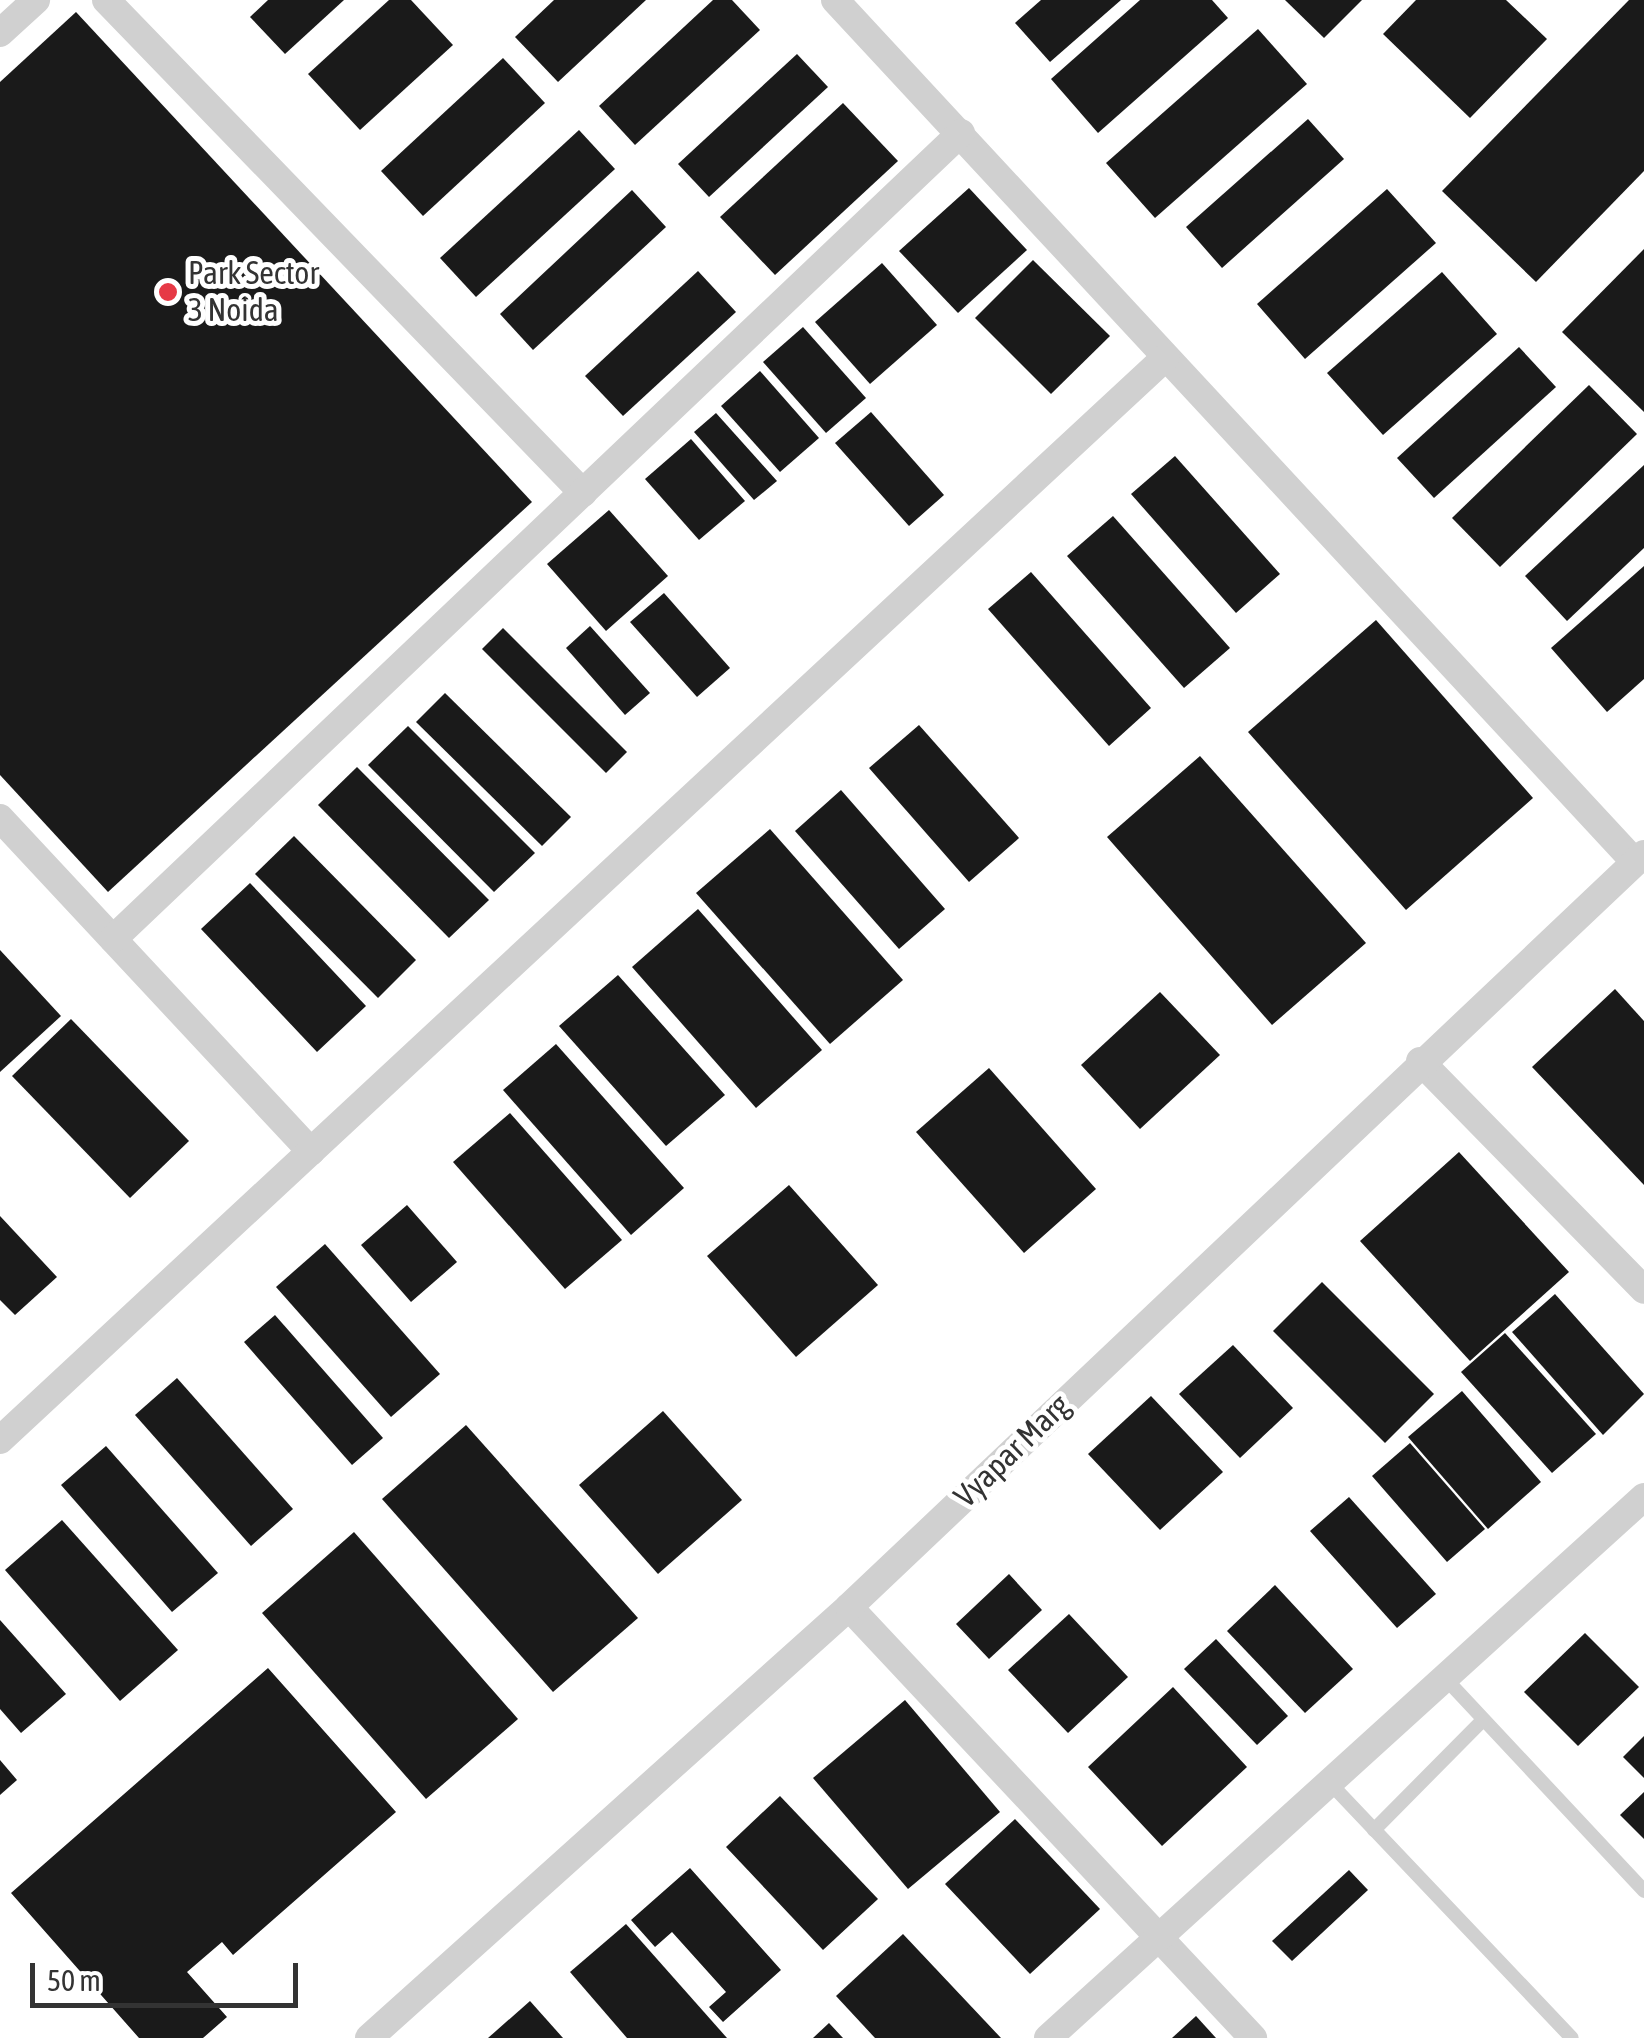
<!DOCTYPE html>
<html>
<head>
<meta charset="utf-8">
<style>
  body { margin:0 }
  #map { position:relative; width:1644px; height:2038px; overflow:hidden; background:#fff; font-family:"Asap Condensed",sans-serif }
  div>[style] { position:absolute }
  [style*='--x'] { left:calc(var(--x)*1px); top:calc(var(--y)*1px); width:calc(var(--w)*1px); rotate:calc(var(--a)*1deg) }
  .building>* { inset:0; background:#1a1a1a }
  .lane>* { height:14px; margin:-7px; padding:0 7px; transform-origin:7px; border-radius:7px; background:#d0d0d0 }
  .street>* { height:28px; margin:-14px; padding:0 14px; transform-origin:14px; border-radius:14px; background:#d0d0d0 }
  .dots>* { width:28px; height:28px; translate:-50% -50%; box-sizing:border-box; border:5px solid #fff; border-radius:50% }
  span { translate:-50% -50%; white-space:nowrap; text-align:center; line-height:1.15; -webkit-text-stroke:10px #fff; paint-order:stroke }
  .poi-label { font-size:32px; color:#333 }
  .left { translate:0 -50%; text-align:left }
  .street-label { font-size:32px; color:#333 }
  .scale { position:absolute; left:30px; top:1963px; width:268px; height:45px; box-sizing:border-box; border:5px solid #333; border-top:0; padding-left:12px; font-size:30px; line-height:35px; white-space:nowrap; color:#333; -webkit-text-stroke:8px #fff; paint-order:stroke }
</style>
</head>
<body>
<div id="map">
  <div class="building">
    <i style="clip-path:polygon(268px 0,344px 0,285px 54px,250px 17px)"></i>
    <i style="clip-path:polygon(389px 0,411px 0,453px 45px,360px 130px,308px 74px)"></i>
    <i style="clip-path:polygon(554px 0,646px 0,558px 82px,515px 37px)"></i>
    <i style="clip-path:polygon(713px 0,732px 0,760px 30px,635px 145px,599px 106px)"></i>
    <i style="clip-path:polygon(1041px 0,1121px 0,1050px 62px,1015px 23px)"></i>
    <i style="clip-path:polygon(1140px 0,1212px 0,1228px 18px,1098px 133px,1051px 79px)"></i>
    <i style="clip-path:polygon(1285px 0,1362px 0,1324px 38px)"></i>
    <i style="clip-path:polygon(1416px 0,1506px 0,1547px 39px,1470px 118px,1383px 34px)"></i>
    <i style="clip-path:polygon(1629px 0,1644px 0,1644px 171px,1536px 282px,1442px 191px)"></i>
    <i style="clip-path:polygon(76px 12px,532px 502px,108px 892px,0 775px,0 82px)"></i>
    <i style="clip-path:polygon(1258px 29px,1307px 84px,1155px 218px,1106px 163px)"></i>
    <i style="clip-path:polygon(797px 54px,828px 87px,709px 197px,678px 164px)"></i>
    <i style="clip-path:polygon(503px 58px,545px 103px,423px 216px,381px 171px)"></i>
    <i style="clip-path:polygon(843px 103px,898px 161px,775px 275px,720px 217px)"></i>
    <i style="clip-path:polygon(1308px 119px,1344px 159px,1222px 268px,1186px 227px)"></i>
    <i style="clip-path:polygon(579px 130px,615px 169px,476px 297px,440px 258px)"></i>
    <i style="clip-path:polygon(969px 188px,1027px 250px,958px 313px,899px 251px)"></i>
    <i style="clip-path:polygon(1387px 189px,1436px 243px,1305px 359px,1257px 304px)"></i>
    <i style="clip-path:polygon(632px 190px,666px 227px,533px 350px,500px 314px)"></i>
    <i style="clip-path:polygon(1644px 249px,1644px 412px,1562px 332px)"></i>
    <i style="clip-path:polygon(1033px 260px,1110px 336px,1051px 394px,975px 318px)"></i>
    <i style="clip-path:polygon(882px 263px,937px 325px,870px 384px,815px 322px)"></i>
    <i style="clip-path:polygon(698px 271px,736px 312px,623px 416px,585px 376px)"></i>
    <i style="clip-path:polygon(1442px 272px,1497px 334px,1383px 435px,1327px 373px)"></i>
    <i style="clip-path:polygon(803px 327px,866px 398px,826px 433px,763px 362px)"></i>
    <i style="clip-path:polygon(1519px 347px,1556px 387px,1434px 498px,1397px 458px)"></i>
    <i style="clip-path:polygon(760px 371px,819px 438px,780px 472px,721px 406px)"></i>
    <i style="clip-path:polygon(1589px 385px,1637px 434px,1500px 567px,1452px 518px)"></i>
    <i style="clip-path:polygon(871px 412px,944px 495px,909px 526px,835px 443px)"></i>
    <i style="clip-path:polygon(716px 413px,777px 481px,754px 500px,694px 432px)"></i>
    <i style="clip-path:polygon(691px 439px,745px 501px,699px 540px,645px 479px)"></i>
    <i style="clip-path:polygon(1175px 456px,1280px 574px,1236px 613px,1131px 494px)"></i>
    <i style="clip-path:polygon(1644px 465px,1644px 548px,1567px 621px,1525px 576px)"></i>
    <i style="clip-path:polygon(609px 510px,668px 576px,606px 631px,547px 564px)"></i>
    <i style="clip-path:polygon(1113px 516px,1230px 648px,1184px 688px,1067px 556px)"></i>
    <i style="clip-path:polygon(1644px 566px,1644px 679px,1607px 712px,1551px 648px)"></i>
    <i style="clip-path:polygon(1031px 572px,1151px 708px,1109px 746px,988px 609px)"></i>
    <i style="clip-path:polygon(664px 593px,730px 668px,697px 697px,630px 622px)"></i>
    <i style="clip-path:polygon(1376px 620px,1533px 798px,1406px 910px,1248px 732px)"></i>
    <i style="clip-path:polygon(590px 626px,650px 693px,625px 715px,566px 648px)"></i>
    <i style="clip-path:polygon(503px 628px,627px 752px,606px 773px,482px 649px)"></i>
    <i style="clip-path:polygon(445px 693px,571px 817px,542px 846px,416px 722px)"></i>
    <i style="clip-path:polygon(919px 725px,1019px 838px,969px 882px,869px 768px)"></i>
    <i style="clip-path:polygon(408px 726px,535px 853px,494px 892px,368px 765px)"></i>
    <i style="clip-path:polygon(1200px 756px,1366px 943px,1272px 1025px,1107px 837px)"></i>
    <i style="clip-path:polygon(357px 767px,489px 900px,449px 938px,318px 805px)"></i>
    <i style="clip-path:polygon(841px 790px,945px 909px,899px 949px,795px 831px)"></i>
    <i style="clip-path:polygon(770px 829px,903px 980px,830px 1044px,696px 893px)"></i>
    <i style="clip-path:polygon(294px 836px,416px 960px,378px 998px,255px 874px)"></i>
    <i style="clip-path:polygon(250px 883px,366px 1006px,317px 1052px,201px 929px)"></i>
    <i style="clip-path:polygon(698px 909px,822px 1050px,756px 1108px,632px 967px)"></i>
    <i style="clip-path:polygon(0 950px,61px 1016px,0 1072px)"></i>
    <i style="clip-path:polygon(618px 975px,725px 1095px,666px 1146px,559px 1026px)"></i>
    <i style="clip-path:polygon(1615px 989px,1644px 1021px,1644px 1185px,1532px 1067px)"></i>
    <i style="clip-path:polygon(1160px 992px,1220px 1055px,1140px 1129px,1081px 1065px)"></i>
    <i style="clip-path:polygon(71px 1019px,189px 1141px,130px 1198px,12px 1076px)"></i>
    <i style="clip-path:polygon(556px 1044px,684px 1188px,631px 1235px,503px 1090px)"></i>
    <i style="clip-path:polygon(989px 1068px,1096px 1189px,1024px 1253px,916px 1132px)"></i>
    <i style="clip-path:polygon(510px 1113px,622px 1240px,565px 1289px,453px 1162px)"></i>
    <i style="clip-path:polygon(1459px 1152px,1569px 1272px,1470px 1361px,1360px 1241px)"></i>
    <i style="clip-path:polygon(789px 1185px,878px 1285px,796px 1357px,707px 1256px)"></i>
    <i style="clip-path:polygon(407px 1205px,457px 1262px,411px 1302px,361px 1245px)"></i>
    <i style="clip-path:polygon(0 1216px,57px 1277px,15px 1315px,0 1300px)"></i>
    <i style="clip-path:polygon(325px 1244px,440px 1374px,391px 1417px,276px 1287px)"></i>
    <i style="clip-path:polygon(1322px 1282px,1434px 1394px,1385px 1443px,1273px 1331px)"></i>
    <i style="clip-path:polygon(1555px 1294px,1644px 1394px,1603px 1435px,1512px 1332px)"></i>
    <i style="clip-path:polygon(275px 1315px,383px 1438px,352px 1465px,244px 1342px)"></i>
    <i style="clip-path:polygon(1505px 1333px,1596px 1434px,1552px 1473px,1461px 1372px)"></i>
    <i style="clip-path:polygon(1233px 1345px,1293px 1408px,1240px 1458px,1179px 1394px)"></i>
    <i style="clip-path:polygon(177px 1378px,293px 1509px,251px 1546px,135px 1415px)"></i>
    <i style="clip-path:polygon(1462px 1391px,1541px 1482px,1488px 1529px,1408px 1437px)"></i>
    <i style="clip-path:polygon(1151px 1396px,1223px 1472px,1160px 1530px,1088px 1454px)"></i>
    <i style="clip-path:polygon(663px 1411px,742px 1500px,658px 1574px,579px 1485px)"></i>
    <i style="clip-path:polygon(466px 1425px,638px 1618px,553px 1692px,382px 1499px)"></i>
    <i style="clip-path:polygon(1410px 1443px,1485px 1529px,1447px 1562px,1372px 1476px)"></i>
    <i style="clip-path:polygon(106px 1446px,218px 1573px,172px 1612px,61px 1485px)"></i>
    <i style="clip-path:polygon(1349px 1497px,1436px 1594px,1397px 1628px,1310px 1531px)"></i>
    <i style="clip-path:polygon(62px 1520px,178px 1650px,120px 1701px,5px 1570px)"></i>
    <i style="clip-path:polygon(354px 1532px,518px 1719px,426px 1799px,262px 1613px)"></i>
    <i style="clip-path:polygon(1009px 1574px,1042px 1610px,989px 1659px,956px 1624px)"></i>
    <i style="clip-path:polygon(1275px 1585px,1353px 1669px,1305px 1713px,1227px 1631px)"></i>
    <i style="clip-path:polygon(1069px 1614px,1128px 1677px,1068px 1733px,1008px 1670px)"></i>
    <i style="clip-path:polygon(0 1620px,66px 1694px,21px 1733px,0 1709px)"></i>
    <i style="clip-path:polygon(1585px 1633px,1639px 1687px,1578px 1746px,1524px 1692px)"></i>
    <i style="clip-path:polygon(1216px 1639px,1288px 1716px,1257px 1745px,1184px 1669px)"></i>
    <i style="clip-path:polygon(268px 1668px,396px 1812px,233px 1955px,222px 1942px,187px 1972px,227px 2017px,203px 2038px,139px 2038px,11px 1893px)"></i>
    <i style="clip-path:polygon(1173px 1687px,1247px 1767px,1162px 1846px,1088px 1767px)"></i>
    <i style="clip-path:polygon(905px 1700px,1000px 1812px,908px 1889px,813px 1778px)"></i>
    <i style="clip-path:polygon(1644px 1736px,1644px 1778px,1623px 1757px)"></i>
    <i style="clip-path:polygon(0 1760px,17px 1780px,0 1795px)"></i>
    <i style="clip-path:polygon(1644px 1792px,1644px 1839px,1620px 1815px)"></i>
    <i style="clip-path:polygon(780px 1796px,878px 1899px,823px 1950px,726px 1847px)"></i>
    <i style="clip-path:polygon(1015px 1819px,1100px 1909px,1030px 1974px,945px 1884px)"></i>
    <i style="clip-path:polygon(690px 1868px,781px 1970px,723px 2022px,709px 2007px,726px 1992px,672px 1932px,655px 1947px,631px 1920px)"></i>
    <i style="clip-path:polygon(1349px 1870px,1368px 1890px,1292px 1961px,1272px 1941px)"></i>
    <i style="clip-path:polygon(626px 1924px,727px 2038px,627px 2038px,570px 1972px)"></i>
    <i style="clip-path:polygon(903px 1934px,1001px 2038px,875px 2038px,836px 1996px)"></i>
    <i style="clip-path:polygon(530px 2001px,563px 2038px,488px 2038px)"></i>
    <i style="clip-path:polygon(1196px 2016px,1216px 2038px,1172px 2038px)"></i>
    <i style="clip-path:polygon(829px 2023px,843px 2038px,813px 2038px)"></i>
  </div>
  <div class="lane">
    <i style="--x:1444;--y:1677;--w:293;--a:46.9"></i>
    <i style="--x:1328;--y:1781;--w:354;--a:46.5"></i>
    <i style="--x:1374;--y:1830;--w:155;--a:-45.3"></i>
  </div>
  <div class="street">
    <i style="--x:106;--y:0;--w:686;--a:45.94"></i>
    <i style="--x:835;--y:0;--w:1176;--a:47.14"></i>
    <i style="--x:0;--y:33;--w:49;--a:-42.5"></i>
    <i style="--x:0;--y:818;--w:456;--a:47"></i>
    <i style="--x:113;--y:939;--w:1170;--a:-43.55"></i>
    <i style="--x:1420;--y:1061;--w:320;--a:45.6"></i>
    <i style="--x:0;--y:1440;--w:1591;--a:-42.89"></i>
    <i style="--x:849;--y:1607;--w:591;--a:46.85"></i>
    <i style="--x:369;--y:2038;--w:645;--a:-41.92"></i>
    <i style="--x:849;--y:1607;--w:1095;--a:-43.45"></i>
    <i style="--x:1048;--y:2038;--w:805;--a:-42.23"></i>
  </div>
  <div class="dots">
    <i style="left:168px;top:292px;background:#e63946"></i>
  </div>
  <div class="poi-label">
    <span class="left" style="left:188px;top:292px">Park Sector<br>3 Noida</span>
  </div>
  <div class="street-label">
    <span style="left:1012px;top:1451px;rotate:-44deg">Vyapar Marg</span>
  </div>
  <div class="scale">50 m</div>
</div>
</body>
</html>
